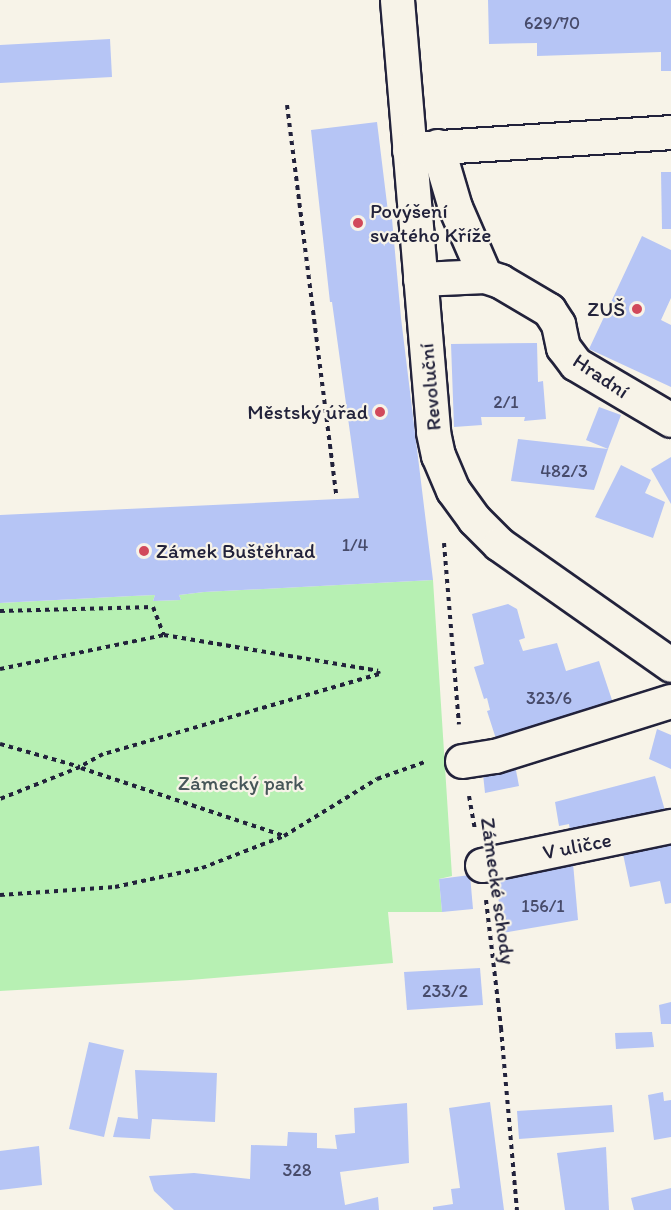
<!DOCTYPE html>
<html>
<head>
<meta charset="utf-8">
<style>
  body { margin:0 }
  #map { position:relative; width:671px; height:1210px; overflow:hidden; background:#f7f3e8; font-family:Itim,sans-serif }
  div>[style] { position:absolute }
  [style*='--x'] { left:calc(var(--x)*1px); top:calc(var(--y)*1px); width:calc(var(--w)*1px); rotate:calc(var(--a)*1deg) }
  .green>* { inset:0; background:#b7f0b3 }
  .building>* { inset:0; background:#b6c5f5 }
  .path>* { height:4px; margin-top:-2px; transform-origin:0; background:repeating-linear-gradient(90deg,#22223b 0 4.5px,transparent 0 9px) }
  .roads { filter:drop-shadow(2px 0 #22223b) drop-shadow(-2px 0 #22223b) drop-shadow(0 2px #22223b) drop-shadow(0 -2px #22223b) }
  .minor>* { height:33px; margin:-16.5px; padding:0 16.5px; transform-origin:16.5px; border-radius:16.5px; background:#f7f3e8 }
  .dots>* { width:16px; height:16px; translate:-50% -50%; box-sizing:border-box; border:3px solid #f7f3e8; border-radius:50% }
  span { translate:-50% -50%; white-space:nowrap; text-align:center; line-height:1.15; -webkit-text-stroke:4.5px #f7f3e8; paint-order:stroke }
  .number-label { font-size:18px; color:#474b6a }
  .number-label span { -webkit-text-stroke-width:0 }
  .poi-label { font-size:21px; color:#22223b }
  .left { translate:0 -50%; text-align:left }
  .right { translate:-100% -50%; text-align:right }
  .street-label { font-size:21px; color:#22223b }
  .park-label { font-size:21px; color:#475659 }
</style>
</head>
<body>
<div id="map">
  <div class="green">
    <i style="clip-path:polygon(433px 580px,452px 876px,439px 879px,442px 912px,388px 912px,393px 963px,190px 980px,0 991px,0 603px,132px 596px,155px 595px,153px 601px,181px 600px,179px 595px,204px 592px)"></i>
  </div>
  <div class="building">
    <i style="clip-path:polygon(488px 0,671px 0,671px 71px,661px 71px,661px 52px,537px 56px,537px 43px,489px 44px)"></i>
    <i style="clip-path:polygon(110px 39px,112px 77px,0 83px,0 45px)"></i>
    <i style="clip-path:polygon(377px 122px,389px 220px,392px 219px,401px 318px,433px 580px,204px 592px,179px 595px,181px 600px,153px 601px,155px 595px,132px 596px,0 603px,0 515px,359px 498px,332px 302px,330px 302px,311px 130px)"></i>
    <i style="clip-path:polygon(661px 172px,671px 172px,671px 229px,662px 229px)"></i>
    <i style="clip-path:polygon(642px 236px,671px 250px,671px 298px,661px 320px,671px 325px,671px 387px,589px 349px)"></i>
    <i style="clip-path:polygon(537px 343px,538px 382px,543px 381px,546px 419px,524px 421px,525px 417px,481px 417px,482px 425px,454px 427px,451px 344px)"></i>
    <i style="clip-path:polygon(599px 407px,621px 415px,608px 449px,586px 440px)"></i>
    <i style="clip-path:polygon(518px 439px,608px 449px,594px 490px,511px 481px)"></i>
    <i style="clip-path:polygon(671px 457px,671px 504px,651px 469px)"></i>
    <i style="clip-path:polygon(621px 465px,651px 480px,645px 493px,665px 502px,653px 538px,595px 517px)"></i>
    <i style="clip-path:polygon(508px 604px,517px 609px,525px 638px,519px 640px,523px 651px,557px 643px,566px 671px,599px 661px,614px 706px,497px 742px,487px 711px,490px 710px,487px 698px,484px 699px,474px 667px,484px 664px,472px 614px)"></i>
    <i style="clip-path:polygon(657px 729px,671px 735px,671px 769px,649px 759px)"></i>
    <i style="clip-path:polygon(515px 765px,519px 786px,485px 793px,483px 774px)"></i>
    <i style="clip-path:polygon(655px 776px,666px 814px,571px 838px,569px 824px,559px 826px,555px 802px)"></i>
    <i style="clip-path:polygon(671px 843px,671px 903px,665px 904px,660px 881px,630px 887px,623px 854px)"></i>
    <i style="clip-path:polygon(573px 863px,578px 920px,502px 933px,496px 875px)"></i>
    <i style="clip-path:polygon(470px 875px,473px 909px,442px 912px,439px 879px)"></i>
    <i style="clip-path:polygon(480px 968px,483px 1005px,407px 1010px,404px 972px)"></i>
    <i style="clip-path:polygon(671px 1002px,671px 1024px,661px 1024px,659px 1005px)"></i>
    <i style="clip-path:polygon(652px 1032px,654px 1047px,616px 1049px,615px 1033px)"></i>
    <i style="clip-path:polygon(89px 1042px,124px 1050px,104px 1137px,69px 1129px)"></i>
    <i style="clip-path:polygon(135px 1070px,217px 1073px,215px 1122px,152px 1119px,150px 1139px,113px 1137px,118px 1117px,138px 1119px)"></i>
    <i style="clip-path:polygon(663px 1092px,664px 1101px,671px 1100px,671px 1137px,654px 1140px,648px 1095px)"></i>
    <i style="clip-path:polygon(490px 1102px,504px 1210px,433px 1210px,433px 1207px,453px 1204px,451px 1189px,460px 1188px,449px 1108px)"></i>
    <i style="clip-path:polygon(407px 1103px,409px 1163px,340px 1172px,345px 1205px,378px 1197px,379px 1210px,174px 1210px,154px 1191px,149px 1176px,194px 1173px,250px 1179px,251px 1145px,287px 1146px,288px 1132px,317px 1133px,317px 1148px,337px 1149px,335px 1135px,355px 1133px,354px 1108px)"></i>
    <i style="clip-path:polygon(612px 1105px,614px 1132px,519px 1139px,517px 1111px)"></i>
    <i style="clip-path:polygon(39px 1146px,42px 1185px,0 1190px,0 1151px)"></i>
    <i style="clip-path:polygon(606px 1147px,609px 1210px,565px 1210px,557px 1153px)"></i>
    <i style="clip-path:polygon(671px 1188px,671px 1210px,634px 1210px,631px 1198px)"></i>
  </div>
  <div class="path">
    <i style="--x:287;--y:105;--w:392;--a:82.8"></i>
    <i style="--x:444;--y:543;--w:182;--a:85.3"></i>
    <i style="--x:0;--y:611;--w:153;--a:-1.5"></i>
    <i style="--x:153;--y:607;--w:30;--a:69"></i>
    <i style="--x:0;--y:669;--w:167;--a:-11.7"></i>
    <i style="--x:164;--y:635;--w:217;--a:9.5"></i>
    <i style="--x:378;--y:671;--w:3;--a:72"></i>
    <i style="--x:379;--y:674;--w:287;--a:163.8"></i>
    <i style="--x:103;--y:754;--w:26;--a:151"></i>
    <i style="--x:0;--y:744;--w:83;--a:16"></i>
    <i style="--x:80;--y:767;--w:86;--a:158.2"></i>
    <i style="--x:81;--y:768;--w:214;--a:18.5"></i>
    <i style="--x:469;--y:796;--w:35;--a:80"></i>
    <i style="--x:0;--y:895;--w:115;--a:-4"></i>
    <i style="--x:115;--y:887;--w:89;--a:-12.3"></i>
    <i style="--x:202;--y:868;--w:88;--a:-21.3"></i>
    <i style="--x:284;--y:836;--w:109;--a:-31.5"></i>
    <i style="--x:377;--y:779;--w:51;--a:-19.5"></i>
    <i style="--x:486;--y:900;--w:129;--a:83.3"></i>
    <i style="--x:501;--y:1028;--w:183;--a:85"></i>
  </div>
  <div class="roads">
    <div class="minor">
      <i style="--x:397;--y:0;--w:433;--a:85.2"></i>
      <i style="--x:433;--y:432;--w:24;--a:78"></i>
      <i style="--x:438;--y:455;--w:38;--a:67"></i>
      <i style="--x:453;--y:490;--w:36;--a:54"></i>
      <i style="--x:474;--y:519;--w:35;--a:45"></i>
      <i style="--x:499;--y:544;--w:210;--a:35.1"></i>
      <i style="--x:437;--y:146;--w:64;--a:73.6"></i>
      <i style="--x:455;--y:207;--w:75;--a:66.5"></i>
      <i style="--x:409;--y:149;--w:263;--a:-3.7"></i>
      <i style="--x:420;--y:279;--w:65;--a:-2.6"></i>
      <i style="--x:485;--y:276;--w:16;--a:18"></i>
      <i style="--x:500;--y:281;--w:57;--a:30.6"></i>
      <i style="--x:549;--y:310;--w:17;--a:57"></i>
      <i style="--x:558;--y:324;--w:24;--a:78"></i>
      <i style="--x:563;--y:347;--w:21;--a:53"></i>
      <i style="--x:576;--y:364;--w:110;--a:30.5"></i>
      <i style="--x:462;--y:761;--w:33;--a:-9"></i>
      <i style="--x:495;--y:756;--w:184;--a:-17.4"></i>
      <i style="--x:482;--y:865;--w:193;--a:-11.7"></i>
    </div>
  </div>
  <div class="dots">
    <i style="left:358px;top:223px;background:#d1495b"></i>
    <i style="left:637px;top:309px;background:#d1495b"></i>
    <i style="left:380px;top:412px;background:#d1495b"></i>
    <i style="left:144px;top:551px;background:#d1495b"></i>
  </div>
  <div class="number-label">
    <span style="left:552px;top:23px">629/70</span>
    <span style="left:506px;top:402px">2/1</span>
    <span style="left:564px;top:471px">482/3</span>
    <span style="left:355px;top:545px">1/4</span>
    <span style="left:549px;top:698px">323/6</span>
    <span style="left:543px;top:906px">156/1</span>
    <span style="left:445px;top:991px">233/2</span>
    <span style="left:297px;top:1170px">328</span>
  </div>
  <div class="poi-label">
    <span class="left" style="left:370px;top:223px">Povýšení<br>svatého Kříže</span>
    <span class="right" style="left:625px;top:309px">ZUŠ</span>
    <span class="right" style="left:368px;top:412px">Městský úřad</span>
    <span class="left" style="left:156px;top:551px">Zámek Buštěhrad</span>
  </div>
  <div class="street-label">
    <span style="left:601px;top:376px;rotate:34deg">Hradní</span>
    <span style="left:430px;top:387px;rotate:-95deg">Revoluční</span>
    <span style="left:577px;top:846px;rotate:-11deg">V uličce</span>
    <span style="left:498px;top:891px;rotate:82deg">Zámecké schody</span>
  </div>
  <div class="park-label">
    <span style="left:241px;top:783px">Zámecký park</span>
  </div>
</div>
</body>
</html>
